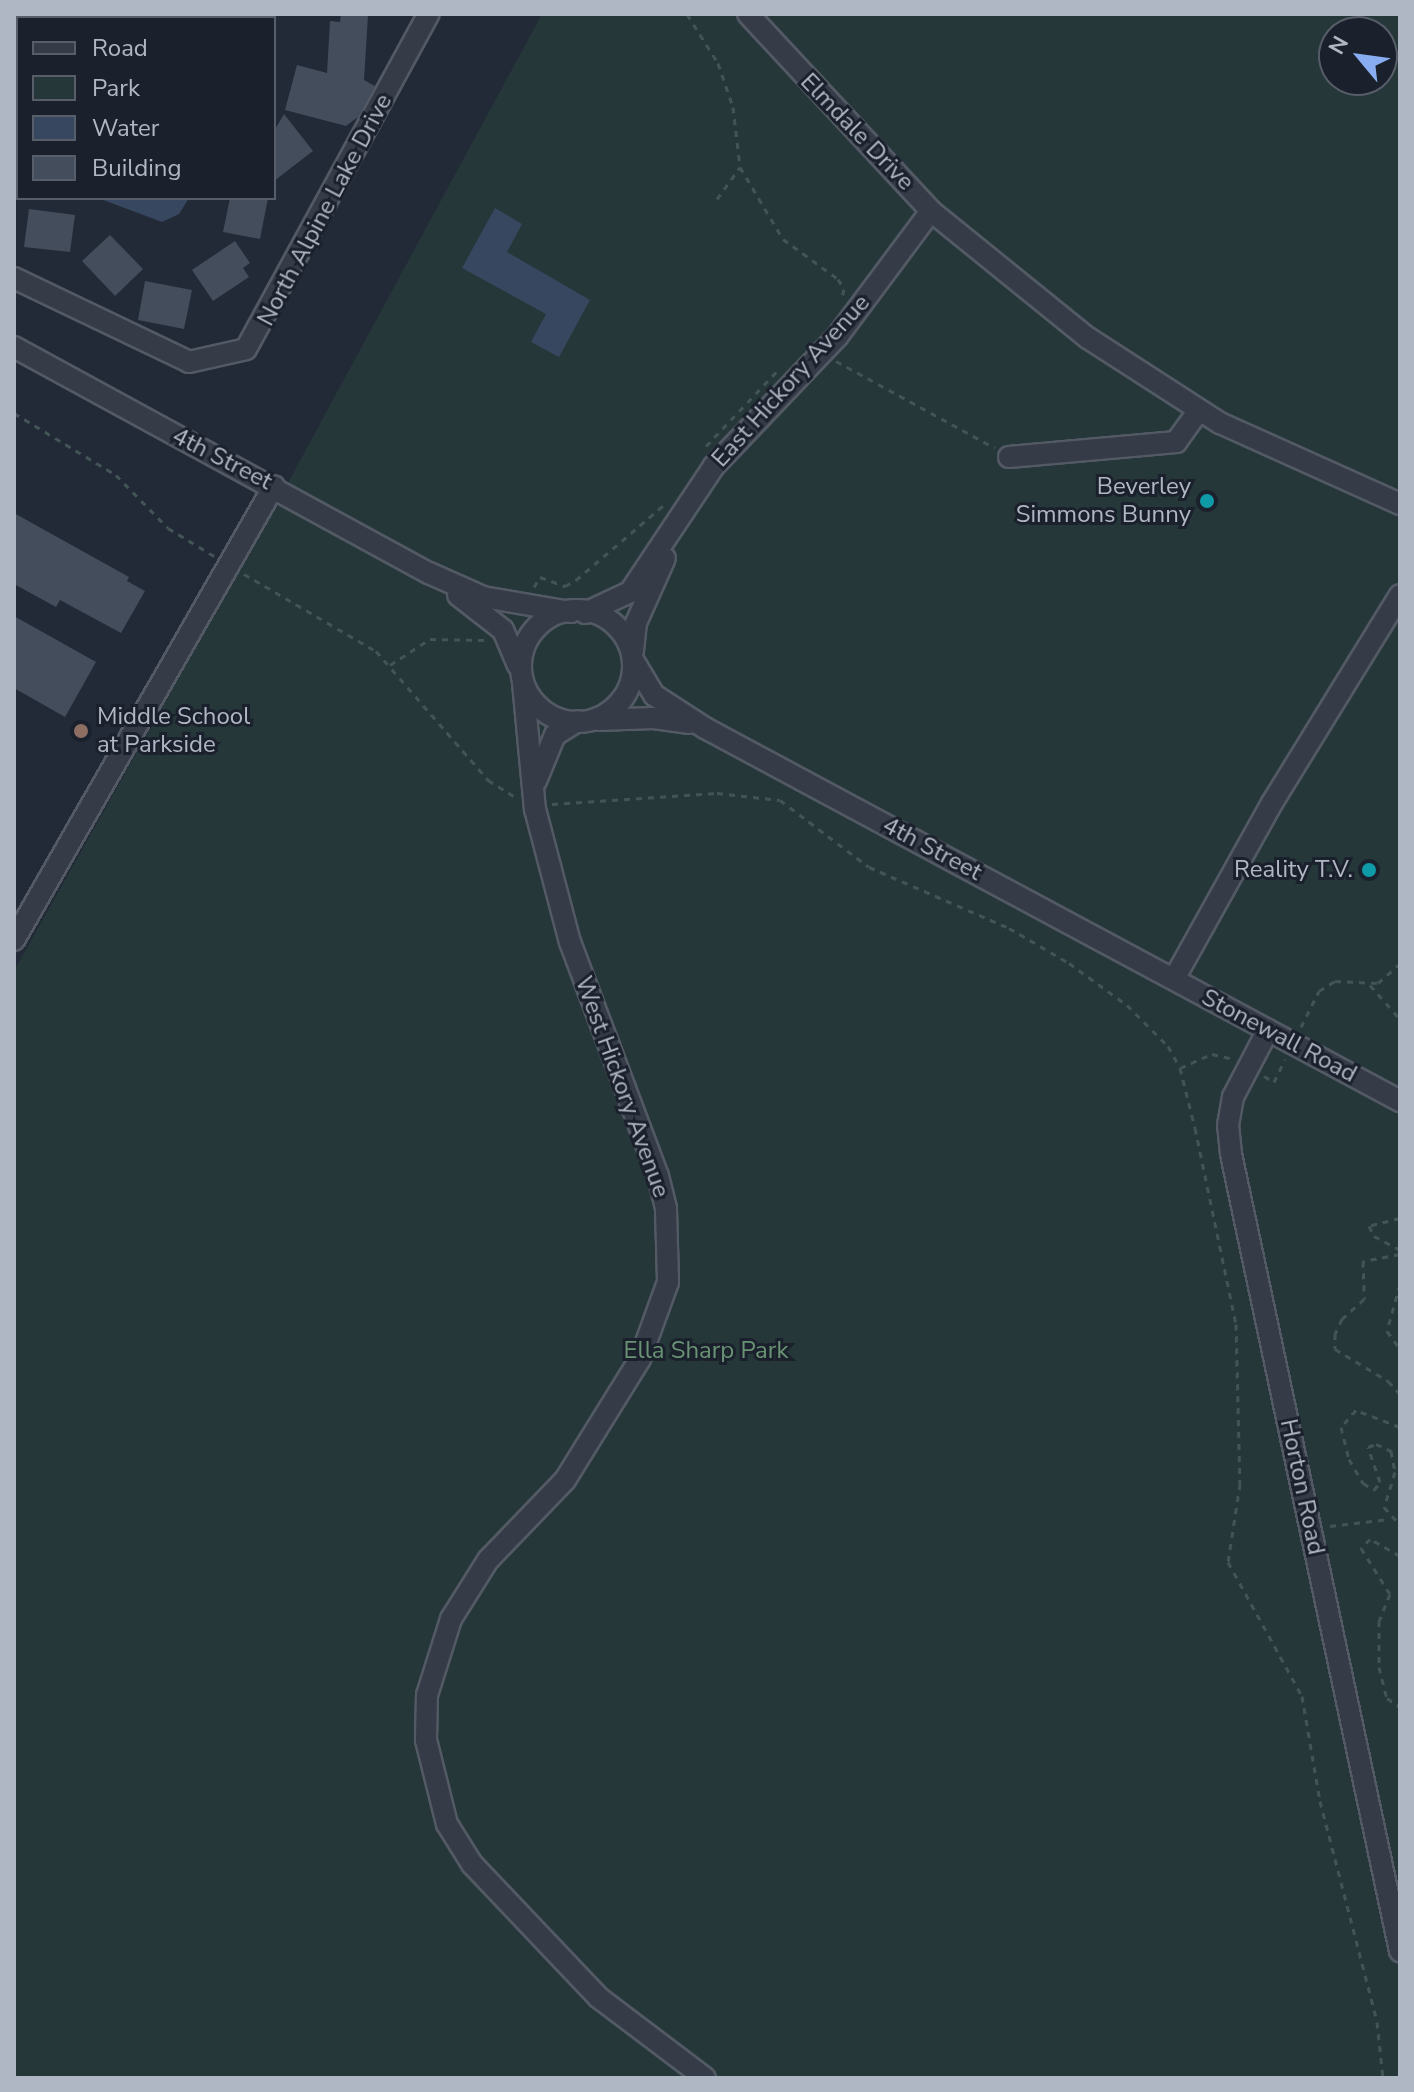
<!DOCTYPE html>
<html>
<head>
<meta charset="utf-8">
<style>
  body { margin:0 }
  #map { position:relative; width:1414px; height:2092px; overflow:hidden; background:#222a37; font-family:"Nunito Sans",sans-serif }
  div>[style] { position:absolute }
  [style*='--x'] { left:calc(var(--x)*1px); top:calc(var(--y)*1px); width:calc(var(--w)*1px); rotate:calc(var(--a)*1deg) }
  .green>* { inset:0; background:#253739 }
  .water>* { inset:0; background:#384760 }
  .building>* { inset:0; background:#434d5c }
  .path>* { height:3px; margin-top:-1.5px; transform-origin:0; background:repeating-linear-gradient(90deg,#435457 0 6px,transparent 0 12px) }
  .roads { filter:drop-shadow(2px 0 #535a65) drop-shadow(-2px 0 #535a65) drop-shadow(0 2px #535a65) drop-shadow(0 -2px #535a65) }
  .minor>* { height:20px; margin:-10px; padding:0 10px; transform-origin:10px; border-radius:10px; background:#353c48 }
  .minor>.ring { margin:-10px; padding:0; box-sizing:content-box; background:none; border:20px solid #353c48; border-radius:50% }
  .dots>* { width:22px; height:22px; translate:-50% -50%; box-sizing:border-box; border:4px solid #1b212c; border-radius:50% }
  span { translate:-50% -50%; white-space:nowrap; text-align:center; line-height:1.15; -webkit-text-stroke:6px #1b212c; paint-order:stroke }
  .street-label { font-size:24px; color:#b0b7c4 }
  .poi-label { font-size:24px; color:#b0b7c4 }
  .right { translate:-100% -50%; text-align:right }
  .left { translate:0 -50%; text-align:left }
  .park-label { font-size:24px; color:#699374 }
  .frame { position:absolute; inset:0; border:16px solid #b0b7c4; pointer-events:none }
  .legend { position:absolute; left:16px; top:16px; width:260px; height:184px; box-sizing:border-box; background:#1b212c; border:2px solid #575d69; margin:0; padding:10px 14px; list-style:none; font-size:24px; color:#b0b7c4 }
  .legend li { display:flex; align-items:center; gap:16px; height:40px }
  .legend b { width:40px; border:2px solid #575d69 }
  .north { position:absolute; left:1318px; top:16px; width:80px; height:80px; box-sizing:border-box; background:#1b212c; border:2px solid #575d69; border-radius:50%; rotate:299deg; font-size:22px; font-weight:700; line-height:32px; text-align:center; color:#b0b7c4 }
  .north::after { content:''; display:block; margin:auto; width:28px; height:36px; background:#88adf1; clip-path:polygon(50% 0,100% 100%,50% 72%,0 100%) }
</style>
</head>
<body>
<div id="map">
  <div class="green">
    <i style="clip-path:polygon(evenodd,542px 14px,1400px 14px,1400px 2078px,14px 2078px,14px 971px,283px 492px,542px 14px,1334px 32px,1382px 32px,1382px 80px,1334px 80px,1334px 32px)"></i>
  </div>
  <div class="water">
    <i style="clip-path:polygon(120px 14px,270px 14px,272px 18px,118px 18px)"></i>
    <i style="clip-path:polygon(98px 198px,189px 198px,179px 214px,162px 222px)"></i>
    <i style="clip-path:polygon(495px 208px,522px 224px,507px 252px,590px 300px,559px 357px,531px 342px,546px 314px,462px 268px)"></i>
  </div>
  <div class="building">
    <i style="clip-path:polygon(341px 14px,368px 15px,364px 80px,375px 86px,358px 117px,346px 126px,285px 110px,297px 65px,327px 73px,330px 21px,340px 22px)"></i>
    <i style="clip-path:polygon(284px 114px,313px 151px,274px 181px,274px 131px)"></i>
    <i style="clip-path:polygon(230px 198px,268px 198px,260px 239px,223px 232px)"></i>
    <i style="clip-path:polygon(29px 209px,75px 215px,70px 252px,24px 247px)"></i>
    <i style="clip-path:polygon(110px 235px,143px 269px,115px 296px,82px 261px)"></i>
    <i style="clip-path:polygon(235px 241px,250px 263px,243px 268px,249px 277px,213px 301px,192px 270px)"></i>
    <i style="clip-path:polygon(145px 281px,192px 290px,184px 329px,138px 320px)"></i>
    <i style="clip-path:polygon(14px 513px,129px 577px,127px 581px,145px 591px,121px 633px,60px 600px,56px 607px,14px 584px)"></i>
    <i style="clip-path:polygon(14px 616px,96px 662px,65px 717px,14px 688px)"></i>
  </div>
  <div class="path">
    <i style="--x:687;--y:14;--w:58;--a:57.7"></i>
    <i style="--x:718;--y:63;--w:46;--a:71.2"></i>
    <i style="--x:733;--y:107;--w:60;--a:83.3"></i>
    <i style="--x:740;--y:167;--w:84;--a:59.2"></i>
    <i style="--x:783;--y:239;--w:68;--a:36"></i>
    <i style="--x:838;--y:279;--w:12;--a:59"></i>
    <i style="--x:844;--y:289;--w:11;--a:105"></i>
    <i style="--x:717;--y:199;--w:39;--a:-54"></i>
    <i style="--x:836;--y:361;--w:181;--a:28.7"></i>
    <i style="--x:14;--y:413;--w:119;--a:31.3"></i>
    <i style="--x:116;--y:475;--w:74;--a:45.5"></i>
    <i style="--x:168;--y:528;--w:54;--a:31.3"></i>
    <i style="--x:706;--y:446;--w:108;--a:-46.5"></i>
    <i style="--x:244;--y:574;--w:153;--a:30.3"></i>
    <i style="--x:376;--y:651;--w:171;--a:49"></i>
    <i style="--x:488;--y:780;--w:32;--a:32"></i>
    <i style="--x:534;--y:587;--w:12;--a:-59"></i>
    <i style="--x:540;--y:577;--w:27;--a:20"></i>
    <i style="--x:565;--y:586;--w:13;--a:-29"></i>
    <i style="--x:576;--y:580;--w:117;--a:-40.5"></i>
    <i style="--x:390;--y:665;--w:48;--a:-33"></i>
    <i style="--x:430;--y:639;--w:54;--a:1.1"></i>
    <i style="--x:552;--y:804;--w:165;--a:-3.8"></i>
    <i style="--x:717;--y:793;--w:63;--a:6.3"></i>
    <i style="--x:780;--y:800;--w:111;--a:37"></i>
    <i style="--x:869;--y:867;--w:153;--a:23.5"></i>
    <i style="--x:1009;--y:928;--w:69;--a:30.3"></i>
    <i style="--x:1069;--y:963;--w:72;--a:35.9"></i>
    <i style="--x:1127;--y:1005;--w:58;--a:45"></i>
    <i style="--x:1168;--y:1046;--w:25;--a:61"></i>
    <i style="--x:1180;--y:1068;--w:62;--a:76"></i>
    <i style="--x:1195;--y:1128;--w:200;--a:78.2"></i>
    <i style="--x:1236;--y:1324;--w:160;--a:88.6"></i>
    <i style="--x:1240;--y:1484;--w:79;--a:98.7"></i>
    <i style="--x:1228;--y:1562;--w:153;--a:61.1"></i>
    <i style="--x:1302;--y:1696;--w:107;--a:80.3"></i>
    <i style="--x:1320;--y:1801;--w:228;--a:75.5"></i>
    <i style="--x:1377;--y:2022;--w:56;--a:83.9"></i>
    <i style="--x:1370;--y:985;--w:45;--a:48.6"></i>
    <i style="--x:1301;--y:1027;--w:40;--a:-63.4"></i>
    <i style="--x:1319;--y:991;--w:19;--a:-32"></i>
    <i style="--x:1335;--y:981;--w:43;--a:2.7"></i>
    <i style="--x:1378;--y:983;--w:29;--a:-41"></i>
    <i style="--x:1180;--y:1068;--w:35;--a:-24"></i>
    <i style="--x:1212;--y:1054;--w:22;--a:13"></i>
    <i style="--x:1264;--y:1076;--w:12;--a:31"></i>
    <i style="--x:1274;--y:1082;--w:25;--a:-64"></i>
    <i style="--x:1400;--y:1218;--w:32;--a:166"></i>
    <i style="--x:1369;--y:1226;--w:11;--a:63"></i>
    <i style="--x:1374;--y:1236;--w:30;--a:28"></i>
    <i style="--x:1400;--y:1254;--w:38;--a:169"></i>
    <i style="--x:1363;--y:1261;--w:38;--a:88"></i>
    <i style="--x:1364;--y:1299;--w:30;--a:138"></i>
    <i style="--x:1342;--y:1319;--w:17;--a:115"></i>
    <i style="--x:1335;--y:1334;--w:15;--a:90"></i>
    <i style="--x:1335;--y:1349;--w:62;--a:31.1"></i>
    <i style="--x:1388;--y:1381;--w:18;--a:47"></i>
    <i style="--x:1400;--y:1284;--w:49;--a:105.5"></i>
    <i style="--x:1387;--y:1331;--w:22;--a:54"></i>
    <i style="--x:1400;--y:1427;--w:47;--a:-158.9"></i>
    <i style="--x:1356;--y:1410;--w:23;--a:131"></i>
    <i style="--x:1341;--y:1427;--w:33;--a:76"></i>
    <i style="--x:1349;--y:1459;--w:28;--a:60"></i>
    <i style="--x:1363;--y:1483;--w:13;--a:32"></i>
    <i style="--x:1374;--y:1490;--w:10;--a:-53"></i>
    <i style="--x:1380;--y:1482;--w:37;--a:-109"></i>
    <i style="--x:1368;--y:1447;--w:9;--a:-21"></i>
    <i style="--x:1376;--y:1444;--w:17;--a:25"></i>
    <i style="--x:1391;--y:1451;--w:21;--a:79"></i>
    <i style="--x:1395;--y:1472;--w:37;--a:107"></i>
    <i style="--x:1384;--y:1507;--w:24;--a:48"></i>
    <i style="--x:1330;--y:1526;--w:60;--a:-6.7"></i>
    <i style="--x:1400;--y:1556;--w:34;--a:-150"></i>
    <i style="--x:1370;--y:1539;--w:13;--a:135"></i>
    <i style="--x:1361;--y:1548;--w:54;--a:57.8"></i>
    <i style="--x:1390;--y:1594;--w:29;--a:112"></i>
    <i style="--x:1379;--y:1621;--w:46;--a:90"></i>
    <i style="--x:1379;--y:1667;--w:32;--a:76"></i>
    <i style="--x:1387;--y:1698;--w:16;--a:35"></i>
  </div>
  <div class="roads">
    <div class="minor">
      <i style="--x:748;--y:14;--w:269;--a:47.1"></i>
      <i style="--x:931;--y:211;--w:202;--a:39"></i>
      <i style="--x:1088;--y:338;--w:157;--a:32.8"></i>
      <i style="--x:1220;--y:423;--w:197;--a:24.2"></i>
      <i style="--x:14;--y:278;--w:194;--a:25.6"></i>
      <i style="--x:189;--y:362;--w:58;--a:-12.8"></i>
      <i style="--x:246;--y:349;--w:382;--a:-61.4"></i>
      <i style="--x:14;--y:347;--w:473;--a:28.6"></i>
      <i style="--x:429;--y:573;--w:59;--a:24"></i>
      <i style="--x:483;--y:597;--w:89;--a:9.7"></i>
      <i style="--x:1009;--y:457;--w:168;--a:-5.1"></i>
      <i style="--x:1176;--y:442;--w:39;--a:-54"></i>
      <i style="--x:458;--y:595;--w:57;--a:37.9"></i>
      <i style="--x:503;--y:630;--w:38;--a:67"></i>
      <i class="ring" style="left:521px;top:610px;width:92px;height:92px"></i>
      <i style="--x:585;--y:613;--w:50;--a:-25"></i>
      <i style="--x:630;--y:592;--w:151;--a:-56.3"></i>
      <i style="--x:714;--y:466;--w:178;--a:-46.4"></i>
      <i style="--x:837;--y:337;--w:157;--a:-53.3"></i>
      <i style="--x:633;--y:651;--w:28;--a:-84"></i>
      <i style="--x:636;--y:623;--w:71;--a:-66"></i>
      <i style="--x:633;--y:660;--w:41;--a:59"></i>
      <i style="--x:654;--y:695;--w:61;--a:32.9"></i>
      <i style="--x:705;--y:728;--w:789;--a:28.22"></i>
      <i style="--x:523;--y:683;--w:127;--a:84.6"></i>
      <i style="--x:535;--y:809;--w:138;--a:75.3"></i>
      <i style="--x:570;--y:942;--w:250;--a:69.4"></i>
      <i style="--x:658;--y:1176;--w:34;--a:76"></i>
      <i style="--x:666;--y:1209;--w:73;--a:88.4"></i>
      <i style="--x:668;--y:1282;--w:82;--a:110"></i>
      <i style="--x:640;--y:1359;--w:142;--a:121.8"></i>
      <i style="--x:565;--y:1480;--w:111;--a:133.9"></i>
      <i style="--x:488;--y:1560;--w:70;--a:122.1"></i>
      <i style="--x:451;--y:1619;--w:80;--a:107.5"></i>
      <i style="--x:427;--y:1695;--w:45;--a:91.3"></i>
      <i style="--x:426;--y:1740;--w:87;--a:76"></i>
      <i style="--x:447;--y:1824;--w:47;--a:58"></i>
      <i style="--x:472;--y:1864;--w:183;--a:46.5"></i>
      <i style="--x:598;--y:1997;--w:134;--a:37.1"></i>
      <i style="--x:598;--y:720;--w:56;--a:-2"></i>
      <i style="--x:654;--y:718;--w:36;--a:8"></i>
      <i style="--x:536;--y:781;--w:50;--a:-67.6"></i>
      <i style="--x:555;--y:735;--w:26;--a:-32"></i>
      <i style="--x:14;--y:940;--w:523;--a:-60.2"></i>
      <i style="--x:1174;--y:979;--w:201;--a:-60.9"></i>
      <i style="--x:1272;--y:803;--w:244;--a:-58.4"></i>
      <i style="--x:1268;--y:1030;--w:76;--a:117.6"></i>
      <i style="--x:1233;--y:1097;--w:28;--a:100"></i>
      <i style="--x:1228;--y:1125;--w:29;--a:84"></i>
      <i style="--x:1231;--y:1154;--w:815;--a:78.03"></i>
    </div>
  </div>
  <div class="dots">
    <i style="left:1207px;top:501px;background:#0f9aa8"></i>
    <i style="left:81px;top:731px;background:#8d6e63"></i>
    <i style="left:1369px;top:870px;background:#0f9aa8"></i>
  </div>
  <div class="street-label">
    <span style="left:857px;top:132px;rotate:46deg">Elmdale Drive</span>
    <span style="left:325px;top:210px;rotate:-62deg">North Alpine Lake Drive</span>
    <span style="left:791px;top:381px;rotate:-48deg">East Hickory Avenue</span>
    <span style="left:222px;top:459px;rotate:27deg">4th Street</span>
    <span style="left:932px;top:849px;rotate:28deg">4th Street</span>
    <span style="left:1279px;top:1036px;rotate:28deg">Stonewall Road</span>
    <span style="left:622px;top:1087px;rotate:70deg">West Hickory Avenue</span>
    <span style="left:1302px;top:1487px;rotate:78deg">Horton Road</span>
  </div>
  <div class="poi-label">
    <span class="right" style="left:1191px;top:501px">Beverley<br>Simmons Bunny</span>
    <span class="left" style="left:97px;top:731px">Middle School<br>at Parkside</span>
    <span class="right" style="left:1353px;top:870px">Reality T.V.</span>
  </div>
  <div class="park-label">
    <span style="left:706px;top:1351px">Ella Sharp Park</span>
  </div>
  <div class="frame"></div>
  <ul class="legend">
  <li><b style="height:10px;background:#353c48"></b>Road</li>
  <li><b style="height:22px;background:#253739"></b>Park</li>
  <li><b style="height:22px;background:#384760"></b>Water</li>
  <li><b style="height:22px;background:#434d5c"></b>Building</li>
  </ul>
  <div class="north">N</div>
</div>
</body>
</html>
